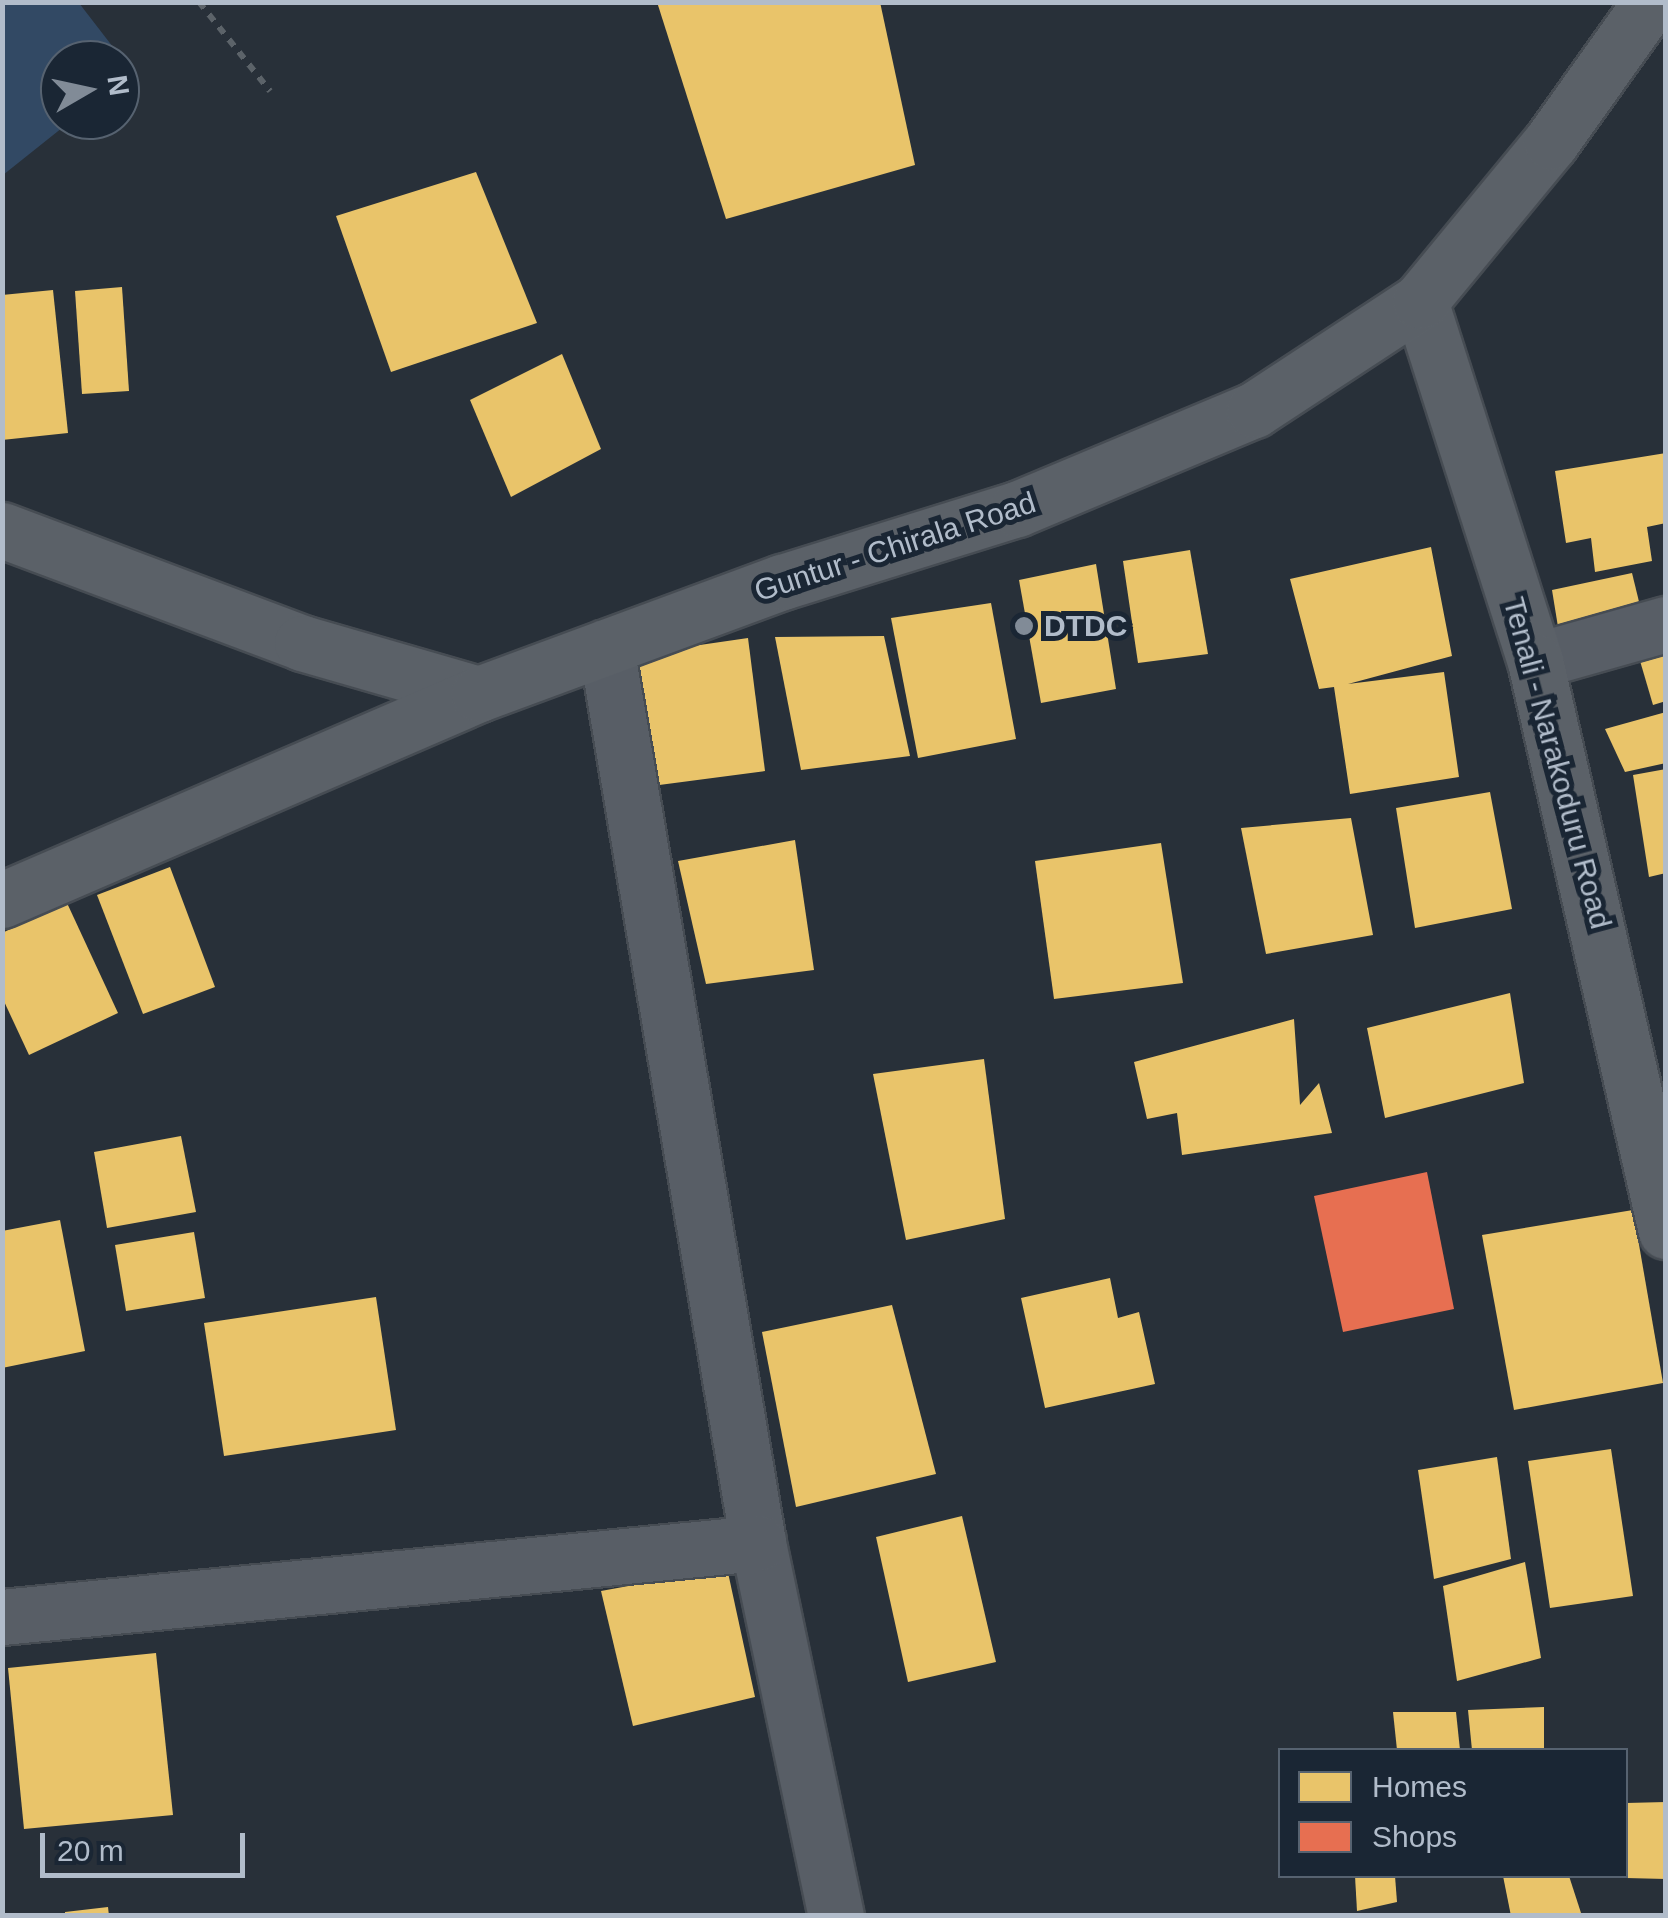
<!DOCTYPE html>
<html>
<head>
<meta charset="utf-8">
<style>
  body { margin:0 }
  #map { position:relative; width:1668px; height:1918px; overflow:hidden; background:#283039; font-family:Helvetica,sans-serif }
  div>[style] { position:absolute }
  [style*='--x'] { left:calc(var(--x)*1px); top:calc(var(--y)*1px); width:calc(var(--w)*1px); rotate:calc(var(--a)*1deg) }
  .water>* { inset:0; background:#324964 }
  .homes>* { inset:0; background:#e9c46a }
  .shops>* { inset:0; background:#e76f51 }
  .path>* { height:6px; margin-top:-3px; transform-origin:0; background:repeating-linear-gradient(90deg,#5c6369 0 8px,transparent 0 16px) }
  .roads { filter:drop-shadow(2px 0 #464c53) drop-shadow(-2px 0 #464c53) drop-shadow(0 2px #464c53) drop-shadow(0 -2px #464c53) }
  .minor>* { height:55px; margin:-27.5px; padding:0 27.5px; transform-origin:27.5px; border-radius:27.5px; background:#585e66 }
  .major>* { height:55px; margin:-27.5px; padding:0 27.5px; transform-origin:27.5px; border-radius:27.5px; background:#5b6168 }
  .dots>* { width:28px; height:28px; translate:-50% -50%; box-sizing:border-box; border:5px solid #1a2634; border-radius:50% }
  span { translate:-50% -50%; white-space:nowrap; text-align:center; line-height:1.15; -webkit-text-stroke:10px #1a2634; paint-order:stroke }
  .street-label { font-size:30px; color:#b1bcca }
  .poi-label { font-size:30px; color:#b1bcca; font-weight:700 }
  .left { translate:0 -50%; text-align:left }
  .frame { position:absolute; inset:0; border:5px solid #b1bcca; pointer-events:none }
  .legend { position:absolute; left:1278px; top:1748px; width:350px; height:130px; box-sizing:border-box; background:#1a2634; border:2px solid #566270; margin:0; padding:12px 18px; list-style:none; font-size:30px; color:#b1bcca }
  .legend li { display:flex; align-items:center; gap:20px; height:50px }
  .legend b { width:50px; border:2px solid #566270 }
  .north { position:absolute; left:40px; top:40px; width:100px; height:100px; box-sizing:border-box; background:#1a2634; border:2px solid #566270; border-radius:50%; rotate:81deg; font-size:28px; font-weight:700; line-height:40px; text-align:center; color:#b1bcca }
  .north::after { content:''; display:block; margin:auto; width:35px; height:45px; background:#818b97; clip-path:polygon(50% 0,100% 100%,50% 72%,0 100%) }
  .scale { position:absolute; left:40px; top:1833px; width:205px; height:45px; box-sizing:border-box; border:5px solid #b1bcca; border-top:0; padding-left:12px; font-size:30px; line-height:35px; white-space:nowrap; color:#b1bcca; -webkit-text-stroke:8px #1a2634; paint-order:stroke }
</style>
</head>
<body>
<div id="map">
  <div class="water">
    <i style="clip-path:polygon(3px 2px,79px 3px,133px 73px,120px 83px,120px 60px,60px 60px,60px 120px,72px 120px,3px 175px)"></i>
  </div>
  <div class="homes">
    <i style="clip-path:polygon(657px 2px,880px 2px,915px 165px,726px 219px)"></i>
    <i style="clip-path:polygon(476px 172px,537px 323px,391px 372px,336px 216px)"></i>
    <i style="clip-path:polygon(122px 287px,129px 391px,82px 394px,75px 291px)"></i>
    <i style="clip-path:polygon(53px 290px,68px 433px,2px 440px,2px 295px)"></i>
    <i style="clip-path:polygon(562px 354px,601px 449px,511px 497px,470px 400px)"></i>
    <i style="clip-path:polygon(1666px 453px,1666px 523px,1647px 527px,1652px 561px,1595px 572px,1591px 538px,1566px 543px,1555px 471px)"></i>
    <i style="clip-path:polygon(1431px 547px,1452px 656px,1348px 684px,1444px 672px,1459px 777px,1350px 794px,1334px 687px,1319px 689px,1290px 579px)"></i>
    <i style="clip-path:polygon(1190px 550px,1208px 654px,1138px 663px,1123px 561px)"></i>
    <i style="clip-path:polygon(1096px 564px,1116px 689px,1041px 703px,1019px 580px)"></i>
    <i style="clip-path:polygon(1632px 573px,1642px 614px,1559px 633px,1552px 590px)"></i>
    <i style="clip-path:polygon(991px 603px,1016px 739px,918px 758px,891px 618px)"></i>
    <i style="clip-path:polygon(884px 636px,910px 756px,801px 770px,775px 637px)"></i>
    <i style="clip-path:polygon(748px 638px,765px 771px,644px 787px,624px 656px)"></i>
    <i style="clip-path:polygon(1666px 648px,1666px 701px,1653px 705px,1638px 654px)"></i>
    <i style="clip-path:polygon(1666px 712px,1666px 763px,1625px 772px,1605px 729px)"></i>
    <i style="clip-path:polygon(1666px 769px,1666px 873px,1649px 877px,1633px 775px)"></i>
    <i style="clip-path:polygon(1490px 792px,1512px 909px,1415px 928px,1396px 808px)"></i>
    <i style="clip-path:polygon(1351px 818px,1373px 935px,1266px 954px,1241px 828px)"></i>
    <i style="clip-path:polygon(795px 840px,814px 970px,706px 984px,678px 861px)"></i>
    <i style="clip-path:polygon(1161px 843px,1183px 983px,1054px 999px,1035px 861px)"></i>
    <i style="clip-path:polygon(170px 867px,215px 987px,143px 1014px,97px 895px)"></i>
    <i style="clip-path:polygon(67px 903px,118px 1013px,29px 1055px,2px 997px,2px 933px)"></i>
    <i style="clip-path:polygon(1510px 993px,1524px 1083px,1385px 1118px,1367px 1028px)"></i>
    <i style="clip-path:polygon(1294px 1019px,1300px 1105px,1319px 1083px,1332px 1133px,1182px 1155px,1177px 1113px,1147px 1119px,1134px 1062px)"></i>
    <i style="clip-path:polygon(984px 1059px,1005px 1219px,906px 1240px,873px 1074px)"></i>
    <i style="clip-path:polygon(181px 1136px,196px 1212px,107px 1228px,94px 1152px)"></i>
    <i style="clip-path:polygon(1633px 1210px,1663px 1383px,1514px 1410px,1482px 1235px)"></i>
    <i style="clip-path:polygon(60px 1220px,85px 1351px,2px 1368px,2px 1231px)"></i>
    <i style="clip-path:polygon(194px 1232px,205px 1298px,126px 1311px,115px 1245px)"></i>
    <i style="clip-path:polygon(1110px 1278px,1118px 1318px,1139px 1312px,1155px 1384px,1045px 1408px,1021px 1298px)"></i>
    <i style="clip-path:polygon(376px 1297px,396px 1430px,224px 1456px,204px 1323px)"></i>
    <i style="clip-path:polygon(892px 1305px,936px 1474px,796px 1507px,762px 1332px)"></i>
    <i style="clip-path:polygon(1611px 1449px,1633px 1596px,1550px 1608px,1528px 1461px)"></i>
    <i style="clip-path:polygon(1497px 1457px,1511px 1559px,1434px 1579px,1418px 1470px)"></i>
    <i style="clip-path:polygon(962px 1516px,996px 1662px,908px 1682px,876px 1537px)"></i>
    <i style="clip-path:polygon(1525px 1562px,1541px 1658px,1457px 1681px,1443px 1586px)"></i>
    <i style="clip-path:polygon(727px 1568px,755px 1697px,633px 1726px,601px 1591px)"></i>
    <i style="clip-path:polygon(156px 1653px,173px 1815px,24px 1829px,8px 1668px)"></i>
    <i style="clip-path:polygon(1544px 1707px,1544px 1750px,1472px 1750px,1468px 1710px)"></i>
    <i style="clip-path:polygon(1393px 1712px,1456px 1712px,1460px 1750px,1397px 1750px)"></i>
    <i style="clip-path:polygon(1666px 1802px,1666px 1879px,1626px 1878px,1626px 1803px)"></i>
    <i style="clip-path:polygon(1355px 1876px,1395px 1876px,1397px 1902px,1357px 1911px)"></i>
    <i style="clip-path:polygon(1503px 1876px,1569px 1876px,1582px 1916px,1511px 1916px)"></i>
    <i style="clip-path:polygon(108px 1907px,109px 1916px,65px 1916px,65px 1912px)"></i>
  </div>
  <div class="shops">
    <i style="clip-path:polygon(1427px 1172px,1454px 1309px,1343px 1332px,1314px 1196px)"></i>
  </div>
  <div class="path">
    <i style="--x:199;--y:2;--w:114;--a:51.4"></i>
  </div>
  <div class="roads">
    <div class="minor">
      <i style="--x:606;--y:647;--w:909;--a:80.37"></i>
      <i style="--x:758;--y:1543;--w:381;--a:78.2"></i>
      <i style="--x:1535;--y:661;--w:136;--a:-15.8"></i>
      <i style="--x:2;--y:1617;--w:760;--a:-5.59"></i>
    </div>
    <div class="major">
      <i style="--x:1420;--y:301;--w:378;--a:72.3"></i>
      <i style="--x:1535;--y:661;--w:585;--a:77.06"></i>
      <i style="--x:2;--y:530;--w:321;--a:20.6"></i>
      <i style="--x:302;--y:643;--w:184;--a:16.1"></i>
      <i style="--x:2;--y:900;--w:520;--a:-23.36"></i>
      <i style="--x:479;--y:694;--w:323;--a:-20.3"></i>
      <i style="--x:782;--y:582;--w:246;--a:-17.3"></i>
      <i style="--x:1017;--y:509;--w:257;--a:-22.7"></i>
      <i style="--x:1254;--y:410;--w:199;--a:-33.3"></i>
      <i style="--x:1420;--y:301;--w:206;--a:-50.5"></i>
      <i style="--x:1551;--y:142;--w:172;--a:-54.5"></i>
    </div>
  </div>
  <div class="dots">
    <i style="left:1024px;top:626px;background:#818b97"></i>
  </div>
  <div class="street-label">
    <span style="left:895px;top:547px;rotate:-18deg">Guntur - Chirala Road</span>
    <span style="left:1557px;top:763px;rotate:75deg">Tenali - Narakoduru Road</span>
  </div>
  <div class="poi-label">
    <span class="left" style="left:1044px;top:626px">DTDC</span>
  </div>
  <div class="frame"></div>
  <ul class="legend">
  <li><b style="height:28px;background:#e9c46a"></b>Homes</li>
  <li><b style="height:28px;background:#e76f51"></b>Shops</li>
  </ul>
  <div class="north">N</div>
  <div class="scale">20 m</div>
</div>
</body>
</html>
